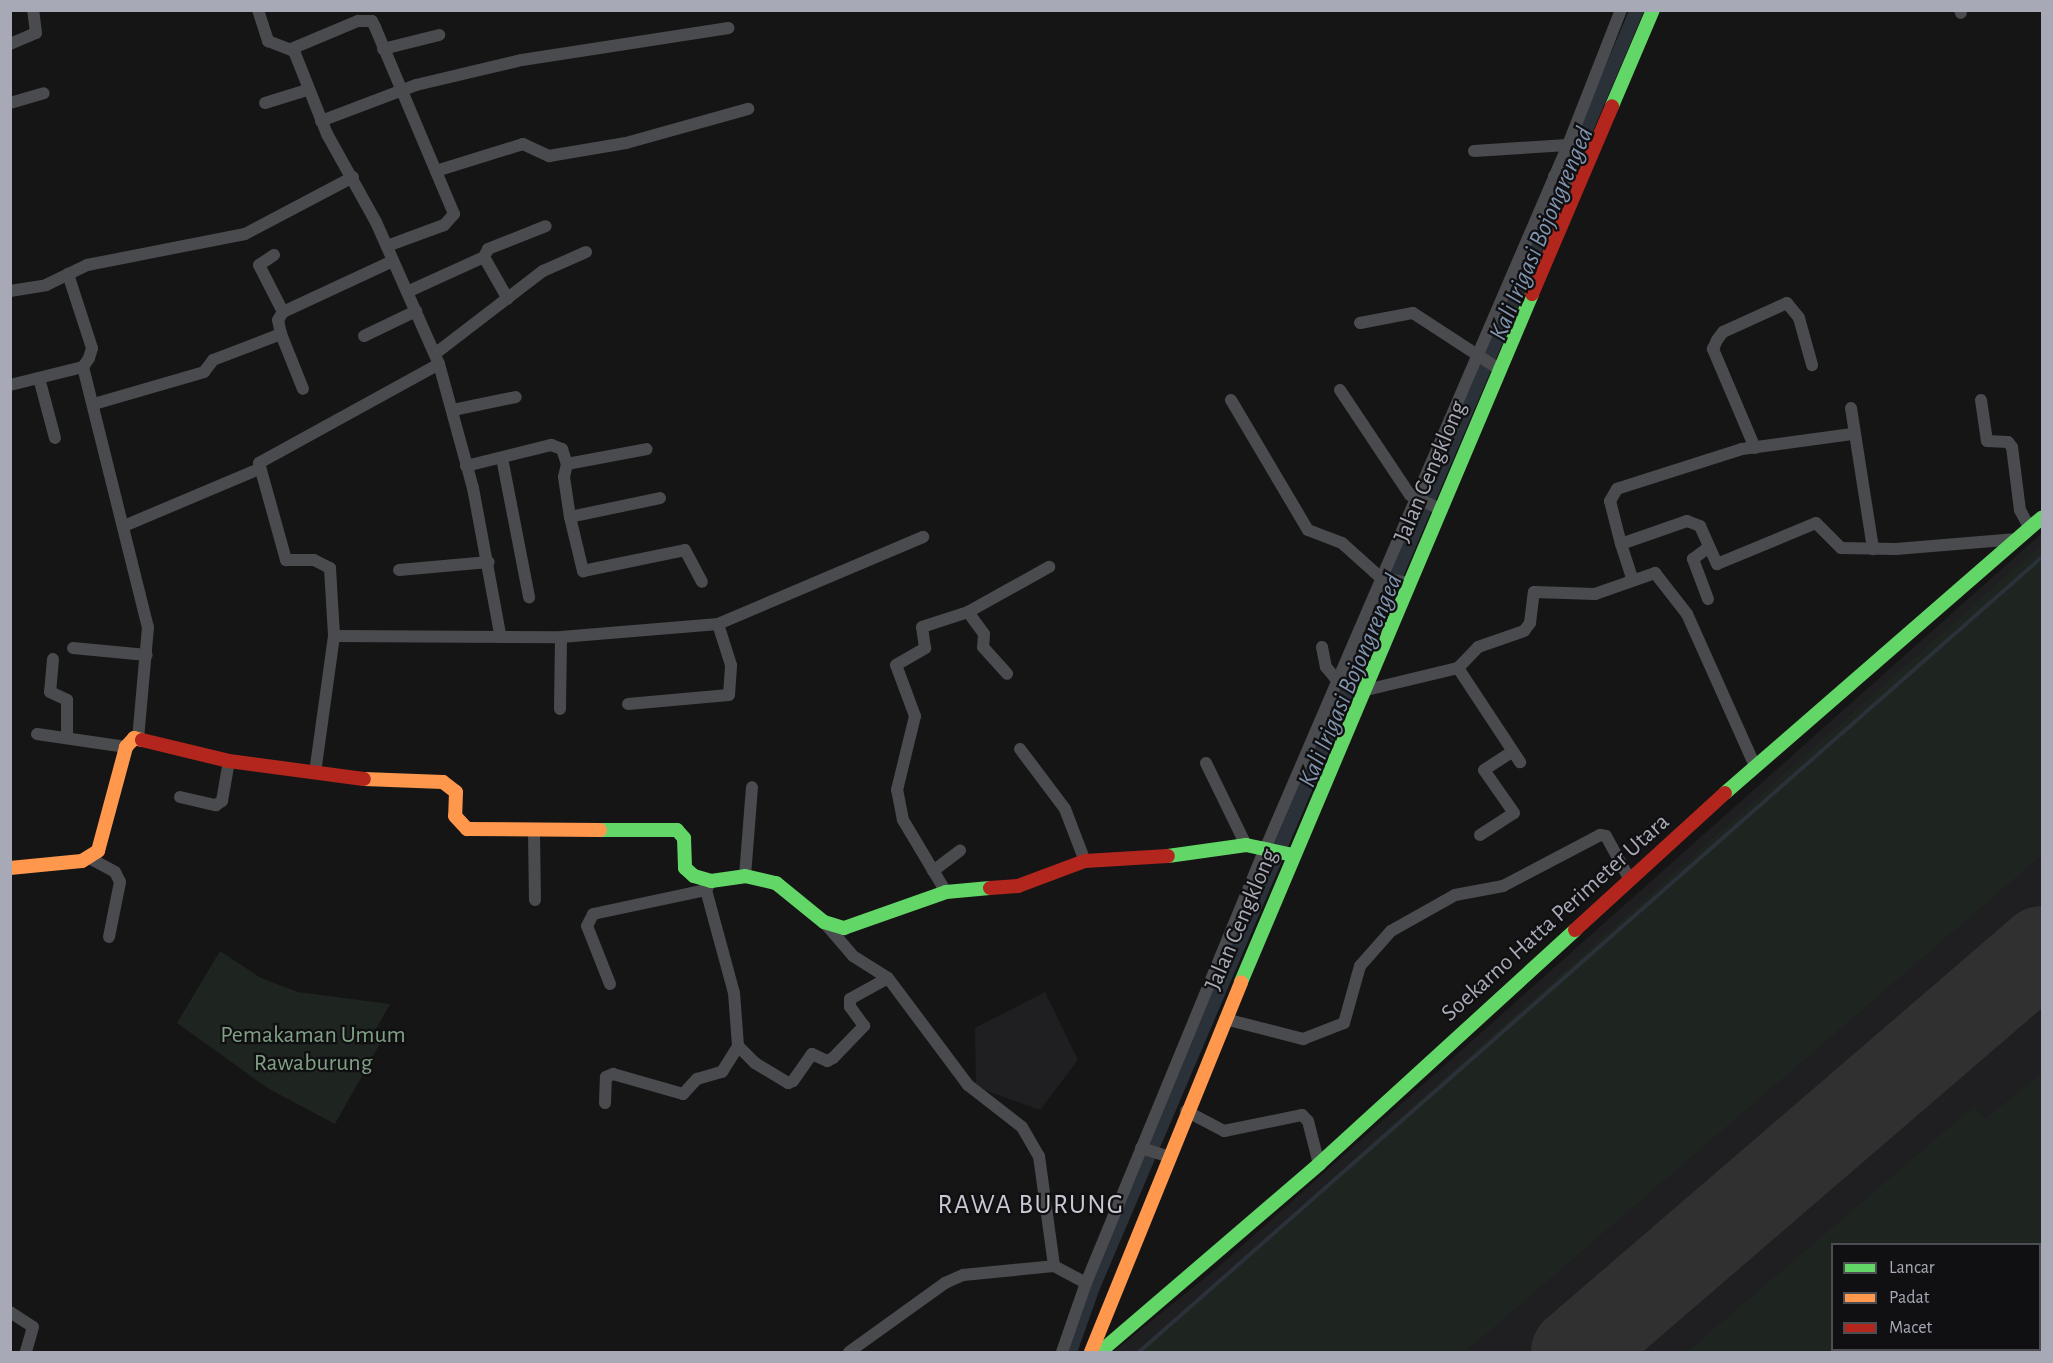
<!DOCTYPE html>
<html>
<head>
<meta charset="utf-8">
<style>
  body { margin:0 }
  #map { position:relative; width:2053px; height:1363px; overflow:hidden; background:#151515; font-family:"Alegreya Sans",sans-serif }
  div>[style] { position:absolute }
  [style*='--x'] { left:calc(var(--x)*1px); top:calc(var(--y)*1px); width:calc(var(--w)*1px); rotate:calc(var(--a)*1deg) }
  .built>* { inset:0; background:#1f1f21 }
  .green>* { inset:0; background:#1e241f }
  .stream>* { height:4px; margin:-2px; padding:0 2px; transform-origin:2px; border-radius:2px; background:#2b3138 }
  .canal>* { height:14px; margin:-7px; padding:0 7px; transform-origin:7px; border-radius:7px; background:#2b3138 }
  .runway>* { height:88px; margin:-44px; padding:0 44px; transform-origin:44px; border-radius:44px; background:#303031 }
  .street>* { height:12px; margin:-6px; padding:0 6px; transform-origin:6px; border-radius:6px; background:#4a4b4e }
  .fast>* { height:14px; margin:-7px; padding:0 7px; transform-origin:7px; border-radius:7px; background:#63d668 }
  .slow>* { height:14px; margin:-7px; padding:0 7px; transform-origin:7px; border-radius:7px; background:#ff974d }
  .jam>* { height:14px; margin:-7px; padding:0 7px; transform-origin:7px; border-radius:7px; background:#b3261e }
  span { translate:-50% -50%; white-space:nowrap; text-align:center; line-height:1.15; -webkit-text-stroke:4.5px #100f11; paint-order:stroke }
  .street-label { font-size:24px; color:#a7aab6 }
  .park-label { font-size:24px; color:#7fa084 }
  .water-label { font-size:26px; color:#8094af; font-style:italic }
  .quarter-label { font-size:27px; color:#c8c9d2; letter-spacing:1.5px }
  .frame { position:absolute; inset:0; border:12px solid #a7aab6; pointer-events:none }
  .legend { position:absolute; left:1831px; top:1243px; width:210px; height:108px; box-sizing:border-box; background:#100f11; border:2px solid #4c4d53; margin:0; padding:8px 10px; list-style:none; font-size:18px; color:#a7aab6 }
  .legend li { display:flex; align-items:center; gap:12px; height:30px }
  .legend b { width:30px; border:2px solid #4c4d53 }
</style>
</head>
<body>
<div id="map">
  <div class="built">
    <i style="clip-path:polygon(evenodd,2042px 533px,2042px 1352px,1113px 1352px,1217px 1268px,2042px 533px,1832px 1244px,2040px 1244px,2040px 1350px,1832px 1350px,1832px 1244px)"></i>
    <i style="clip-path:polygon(1045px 992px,1078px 1060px,1040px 1110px,976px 1087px,975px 1028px)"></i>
  </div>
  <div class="green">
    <i style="clip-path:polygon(2042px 544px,2042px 855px,1465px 1352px,1138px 1352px)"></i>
    <i style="clip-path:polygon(220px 951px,261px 978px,298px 992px,390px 1004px,376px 1029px,382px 1040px,335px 1124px,269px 1089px,177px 1023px)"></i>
    <i style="clip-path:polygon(evenodd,2042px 1073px,2042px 1352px,1687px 1352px,1974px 1106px,1985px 1119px,2042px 1073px,1832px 1244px,2040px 1244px,2040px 1350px,1832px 1350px,1832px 1244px)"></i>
  </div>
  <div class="stream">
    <i style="--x:1139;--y:1352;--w:1203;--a:-41.36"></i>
  </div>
  <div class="canal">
    <i style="--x:1070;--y:1352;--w:69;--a:-70.5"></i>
    <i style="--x:1093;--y:1287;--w:1388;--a:-66.93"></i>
  </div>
  <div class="runway">
    <i style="--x:1575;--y:1352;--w:616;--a:-40.72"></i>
  </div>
  <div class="street">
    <i style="--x:258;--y:10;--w:33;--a:72"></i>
    <i style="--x:268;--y:41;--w:28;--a:21"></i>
    <i style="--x:294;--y:51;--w:89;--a:68.3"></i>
    <i style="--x:327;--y:134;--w:101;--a:60.9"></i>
    <i style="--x:376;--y:222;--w:155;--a:66.1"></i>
    <i style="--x:439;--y:364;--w:205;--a:151.2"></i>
    <i style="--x:259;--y:463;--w:101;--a:74.4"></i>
    <i style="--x:286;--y:560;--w:28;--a:0"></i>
    <i style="--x:314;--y:560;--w:18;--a:27"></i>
    <i style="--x:330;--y:568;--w:68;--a:86.6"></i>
    <i style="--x:334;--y:636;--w:138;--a:97.9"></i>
    <i style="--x:1960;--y:10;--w:3;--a:72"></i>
    <i style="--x:10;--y:44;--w:28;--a:-23"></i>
    <i style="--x:36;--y:33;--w:23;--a:-97"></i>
    <i style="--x:291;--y:49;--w:73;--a:-22.7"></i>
    <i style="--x:358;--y:21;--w:14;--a:0"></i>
    <i style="--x:372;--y:21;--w:7;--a:63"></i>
    <i style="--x:375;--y:27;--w:203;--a:67.1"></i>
    <i style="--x:454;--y:214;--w:15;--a:132"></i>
    <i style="--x:444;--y:225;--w:61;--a:159.8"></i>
    <i style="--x:383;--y:49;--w:58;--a:-14"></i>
    <i style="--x:10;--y:103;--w:35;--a:-16"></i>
    <i style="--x:265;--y:103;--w:44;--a:-17.2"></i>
    <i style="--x:321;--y:121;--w:102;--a:-20.8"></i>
    <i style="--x:416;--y:85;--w:109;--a:-13.3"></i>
    <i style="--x:522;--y:60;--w:209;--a:-8.8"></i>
    <i style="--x:1474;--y:151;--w:94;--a:-3.7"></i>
    <i style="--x:436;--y:171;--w:91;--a:-17.2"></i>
    <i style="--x:523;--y:144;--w:29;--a:25"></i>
    <i style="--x:549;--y:156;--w:78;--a:-9.6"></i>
    <i style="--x:626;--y:143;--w:127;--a:-15.6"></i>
    <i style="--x:1554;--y:176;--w:24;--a:28"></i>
    <i style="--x:274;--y:255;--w:18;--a:146"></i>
    <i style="--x:259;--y:265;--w:53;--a:62.9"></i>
    <i style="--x:484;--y:257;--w:9;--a:-63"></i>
    <i style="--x:488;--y:249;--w:62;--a:-21.6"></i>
    <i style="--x:10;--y:291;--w:36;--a:-9"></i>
    <i style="--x:46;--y:285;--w:46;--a:-26"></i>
    <i style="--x:87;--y:265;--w:161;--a:-11.1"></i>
    <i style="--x:245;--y:234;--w:122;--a:-27.8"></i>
    <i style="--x:407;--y:292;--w:85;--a:-24.4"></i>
    <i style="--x:484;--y:257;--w:48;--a:60.3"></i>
    <i style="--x:1360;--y:323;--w:54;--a:-10.7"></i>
    <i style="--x:1413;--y:313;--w:103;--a:33.1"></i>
    <i style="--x:281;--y:334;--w:59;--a:68.2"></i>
    <i style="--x:364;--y:336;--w:58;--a:-25.7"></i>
    <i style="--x:436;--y:353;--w:135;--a:-37.5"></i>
    <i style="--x:543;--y:271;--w:47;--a:-23.8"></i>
    <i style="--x:439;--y:364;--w:129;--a:74.7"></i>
    <i style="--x:473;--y:488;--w:148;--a:79.5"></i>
    <i style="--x:83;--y:367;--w:268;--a:76"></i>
    <i style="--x:148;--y:627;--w:111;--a:95.1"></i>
    <i style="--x:39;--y:378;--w:62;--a:75.1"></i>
    <i style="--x:10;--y:385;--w:75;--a:-13.9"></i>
    <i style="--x:83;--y:367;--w:11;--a:-56"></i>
    <i style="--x:89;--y:358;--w:10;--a:-73"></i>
    <i style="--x:92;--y:348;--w:78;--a:-108"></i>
    <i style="--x:1340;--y:390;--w:126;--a:56.3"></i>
    <i style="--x:1410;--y:495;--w:35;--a:25"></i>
    <i style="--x:1231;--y:400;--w:151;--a:59.4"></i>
    <i style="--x:1308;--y:530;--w:36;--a:21"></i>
    <i style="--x:1342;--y:543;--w:52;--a:41.9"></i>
    <i style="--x:1381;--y:578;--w:27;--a:10"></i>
    <i style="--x:1981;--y:400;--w:41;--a:81.7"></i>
    <i style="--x:1987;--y:441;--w:21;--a:3"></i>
    <i style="--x:2008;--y:442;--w:6;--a:51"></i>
    <i style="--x:2012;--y:447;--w:64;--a:82.8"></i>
    <i style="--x:2020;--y:510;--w:21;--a:62"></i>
    <i style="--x:94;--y:404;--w:115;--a:-16.2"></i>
    <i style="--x:204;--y:372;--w:15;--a:-53"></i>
    <i style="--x:213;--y:360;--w:73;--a:-20.9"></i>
    <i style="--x:281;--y:334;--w:14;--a:-102"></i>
    <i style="--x:278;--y:320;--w:9;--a:-58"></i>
    <i style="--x:283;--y:312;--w:121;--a:-24.9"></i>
    <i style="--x:1851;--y:408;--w:143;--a:81.1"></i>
    <i style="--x:453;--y:410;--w:64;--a:-11.7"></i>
    <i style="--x:1852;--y:434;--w:111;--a:172.2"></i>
    <i style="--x:1742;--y:449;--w:131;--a:162.3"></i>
    <i style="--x:1617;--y:489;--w:14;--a:120"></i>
    <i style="--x:1610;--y:501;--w:44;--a:75.7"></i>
    <i style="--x:1621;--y:544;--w:70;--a:-19.2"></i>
    <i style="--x:1687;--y:521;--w:14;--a:21"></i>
    <i style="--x:1700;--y:526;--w:42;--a:65.9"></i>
    <i style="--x:1717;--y:564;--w:107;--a:-22.5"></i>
    <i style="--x:1816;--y:523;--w:35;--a:45"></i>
    <i style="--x:1841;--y:548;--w:55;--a:1"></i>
    <i style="--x:1896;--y:549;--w:121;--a:-4.7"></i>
    <i style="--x:1755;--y:448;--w:108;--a:-113"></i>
    <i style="--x:1713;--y:349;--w:10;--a:-66"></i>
    <i style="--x:1717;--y:340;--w:10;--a:-53"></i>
    <i style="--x:1723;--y:332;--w:70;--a:-24.4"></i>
    <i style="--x:1787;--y:303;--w:19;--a:51"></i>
    <i style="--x:1799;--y:318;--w:49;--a:74.5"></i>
    <i style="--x:502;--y:458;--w:142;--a:79"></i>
    <i style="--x:567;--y:464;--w:13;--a:103"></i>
    <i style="--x:564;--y:477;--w:40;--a:81.5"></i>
    <i style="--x:570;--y:517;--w:56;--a:76.5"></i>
    <i style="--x:583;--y:571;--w:104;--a:-11.6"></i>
    <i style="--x:685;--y:550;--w:36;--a:62"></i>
    <i style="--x:466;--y:466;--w:88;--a:-13.9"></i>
    <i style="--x:551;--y:445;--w:12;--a:20"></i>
    <i style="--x:562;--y:449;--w:16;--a:72"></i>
    <i style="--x:567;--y:464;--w:81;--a:-10.6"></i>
    <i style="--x:570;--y:517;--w:92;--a:-11.9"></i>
    <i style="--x:124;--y:526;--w:147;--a:-22.9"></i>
    <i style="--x:1621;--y:544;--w:38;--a:72"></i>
    <i style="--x:399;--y:570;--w:90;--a:-5.1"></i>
    <i style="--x:1708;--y:599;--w:43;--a:-110.6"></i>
    <i style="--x:1693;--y:559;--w:20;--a:-37"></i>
    <i style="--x:968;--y:612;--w:27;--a:54"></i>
    <i style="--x:984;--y:634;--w:13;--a:94"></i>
    <i style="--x:983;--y:647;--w:36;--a:48"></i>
    <i style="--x:334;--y:636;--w:227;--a:0.3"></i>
    <i style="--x:561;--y:637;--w:158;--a:-4.7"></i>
    <i style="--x:718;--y:624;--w:223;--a:-23"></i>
    <i style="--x:1322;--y:647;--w:20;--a:79"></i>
    <i style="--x:1326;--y:667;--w:17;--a:50"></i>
    <i style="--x:73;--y:648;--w:74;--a:5.4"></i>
    <i style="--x:53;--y:659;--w:33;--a:95"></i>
    <i style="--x:50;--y:692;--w:19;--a:25"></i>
    <i style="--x:67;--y:700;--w:38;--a:90"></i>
    <i style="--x:1458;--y:668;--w:113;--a:56.6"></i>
    <i style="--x:1362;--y:691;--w:99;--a:-13.5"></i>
    <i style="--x:1458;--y:668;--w:29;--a:-46"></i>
    <i style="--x:1478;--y:647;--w:49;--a:-19.2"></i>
    <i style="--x:1524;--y:631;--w:10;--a:-53"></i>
    <i style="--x:1530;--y:623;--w:31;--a:-83"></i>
    <i style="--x:1534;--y:592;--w:61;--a:1.9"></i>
    <i style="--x:1595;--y:594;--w:64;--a:-19.3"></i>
    <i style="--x:1655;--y:573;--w:52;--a:52"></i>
    <i style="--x:1687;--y:614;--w:167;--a:65.9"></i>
    <i style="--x:628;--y:704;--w:101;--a:-5.1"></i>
    <i style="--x:729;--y:695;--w:30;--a:-86"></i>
    <i style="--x:731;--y:665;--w:43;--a:-107.6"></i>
    <i style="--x:560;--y:709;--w:72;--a:-89.2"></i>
    <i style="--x:37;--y:734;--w:90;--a:8.3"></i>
    <i style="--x:1020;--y:749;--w:75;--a:53.1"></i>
    <i style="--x:1065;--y:809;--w:56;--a:69"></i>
    <i style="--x:1206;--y:763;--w:91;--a:64"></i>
    <i style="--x:180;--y:797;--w:37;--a:13"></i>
    <i style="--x:216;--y:805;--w:7;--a:-34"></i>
    <i style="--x:222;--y:801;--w:41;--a:-80.1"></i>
    <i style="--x:534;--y:831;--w:69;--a:89.2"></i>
    <i style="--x:1480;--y:835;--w:40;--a:-32.9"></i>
    <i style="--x:1514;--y:813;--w:52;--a:-124.9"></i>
    <i style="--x:1484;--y:770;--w:33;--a:-33"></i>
    <i style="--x:91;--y:859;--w:27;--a:28"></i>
    <i style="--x:115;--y:872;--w:11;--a:63"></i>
    <i style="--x:120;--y:882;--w:56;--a:101.3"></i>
    <i style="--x:933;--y:871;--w:34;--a:-37"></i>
    <i style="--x:745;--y:876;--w:89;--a:-85.5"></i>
    <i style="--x:946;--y:892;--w:84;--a:-120.8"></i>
    <i style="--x:903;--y:820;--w:31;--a:-101"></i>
    <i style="--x:897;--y:790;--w:76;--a:-76.3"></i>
    <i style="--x:915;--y:716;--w:54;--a:-110.4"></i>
    <i style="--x:896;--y:665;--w:34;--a:-30"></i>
    <i style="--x:925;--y:648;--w:21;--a:-98"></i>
    <i style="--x:922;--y:627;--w:48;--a:-18.1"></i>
    <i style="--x:968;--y:612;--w:93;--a:-29.1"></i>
    <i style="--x:824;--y:922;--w:45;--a:49.5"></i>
    <i style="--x:853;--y:956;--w:41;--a:32.2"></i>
    <i style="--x:888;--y:978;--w:134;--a:53.2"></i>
    <i style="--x:968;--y:1085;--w:68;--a:37.9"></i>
    <i style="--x:1022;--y:1127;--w:34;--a:60"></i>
    <i style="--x:1039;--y:1156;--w:111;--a:82.2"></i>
    <i style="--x:610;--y:984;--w:62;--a:-111.6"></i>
    <i style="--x:587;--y:926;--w:13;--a:-63"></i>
    <i style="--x:593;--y:914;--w:116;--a:-12"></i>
    <i style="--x:1225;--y:1019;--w:81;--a:14.4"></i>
    <i style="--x:1303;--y:1039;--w:44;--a:-21.3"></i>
    <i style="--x:1344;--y:1023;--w:59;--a:-74.3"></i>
    <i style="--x:1360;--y:966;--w:47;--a:-48.5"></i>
    <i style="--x:1391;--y:931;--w:73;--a:-29.4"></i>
    <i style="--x:1455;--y:895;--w:49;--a:-10.6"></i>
    <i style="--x:1503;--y:886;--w:110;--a:-27.7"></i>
    <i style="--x:1600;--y:835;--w:6;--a:9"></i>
    <i style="--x:1606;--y:836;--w:50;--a:61.4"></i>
    <i style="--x:738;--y:1046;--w:24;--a:45"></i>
    <i style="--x:755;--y:1063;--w:39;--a:31"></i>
    <i style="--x:788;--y:1083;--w:5;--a:-22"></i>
    <i style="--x:793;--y:1081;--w:33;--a:-55"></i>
    <i style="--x:812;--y:1054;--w:17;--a:25"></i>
    <i style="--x:827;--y:1061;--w:7;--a:-27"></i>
    <i style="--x:833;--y:1058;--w:45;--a:-45.9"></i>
    <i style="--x:864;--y:1026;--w:24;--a:-126"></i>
    <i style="--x:850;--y:1007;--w:8;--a:-90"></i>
    <i style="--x:850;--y:999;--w:43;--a:-28.9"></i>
    <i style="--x:605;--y:1103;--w:26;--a:-88"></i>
    <i style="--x:606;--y:1077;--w:8;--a:-23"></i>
    <i style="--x:613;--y:1074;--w:73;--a:15.9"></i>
    <i style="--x:683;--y:1094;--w:21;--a:-47"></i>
    <i style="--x:697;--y:1079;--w:26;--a:-16"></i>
    <i style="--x:722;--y:1072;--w:31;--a:-58"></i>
    <i style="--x:738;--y:1046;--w:53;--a:-94.3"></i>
    <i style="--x:734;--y:993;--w:107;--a:-105.2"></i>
    <i style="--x:706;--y:890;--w:10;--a:-61"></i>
    <i style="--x:1186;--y:1111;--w:43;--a:27.8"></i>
    <i style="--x:1224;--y:1131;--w:80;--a:-11.6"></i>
    <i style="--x:1302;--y:1115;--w:8;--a:45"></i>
    <i style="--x:1308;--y:1121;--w:44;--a:75.7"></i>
    <i style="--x:1141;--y:1148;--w:27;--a:17"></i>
    <i style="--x:10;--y:1312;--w:27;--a:33"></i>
    <i style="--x:33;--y:1327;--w:26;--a:106"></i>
    <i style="--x:849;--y:1352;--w:118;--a:-35.7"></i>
    <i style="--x:945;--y:1283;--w:20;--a:-24"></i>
    <i style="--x:963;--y:1275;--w:91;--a:-5.6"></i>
    <i style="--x:1054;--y:1266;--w:36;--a:28"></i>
    <i style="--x:1062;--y:1352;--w:73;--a:-70.8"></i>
    <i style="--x:1086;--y:1283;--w:472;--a:-67.6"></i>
    <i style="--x:1266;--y:847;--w:764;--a:-66.72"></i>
    <i style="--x:1568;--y:145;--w:145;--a:-68.6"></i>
  </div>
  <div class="fast">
    <i style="--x:1612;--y:106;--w:104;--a:-66.9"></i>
    <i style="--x:1725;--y:793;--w:420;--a:-41"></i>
    <i style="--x:600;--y:830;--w:77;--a:0"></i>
    <i style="--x:677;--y:830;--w:11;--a:49"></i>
    <i style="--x:684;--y:838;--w:30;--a:88"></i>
    <i style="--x:685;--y:868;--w:12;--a:42"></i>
    <i style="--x:694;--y:876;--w:18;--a:16"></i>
    <i style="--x:711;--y:881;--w:34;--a:-8"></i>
    <i style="--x:745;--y:876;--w:32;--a:13"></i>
    <i style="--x:776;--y:883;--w:62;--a:39.1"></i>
    <i style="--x:824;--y:922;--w:21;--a:17"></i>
    <i style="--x:844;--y:928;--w:108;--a:-19.4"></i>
    <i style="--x:946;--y:892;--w:44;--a:-5.2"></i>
    <i style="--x:1168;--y:856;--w:79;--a:-8"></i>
    <i style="--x:1246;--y:845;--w:48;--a:12"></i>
    <i style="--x:1241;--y:982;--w:747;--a:-67.07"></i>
    <i style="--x:1100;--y:1352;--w:289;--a:-40.6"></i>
    <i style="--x:1319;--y:1164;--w:347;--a:-42.4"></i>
  </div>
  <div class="slow">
    <i style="--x:364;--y:779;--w:79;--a:2.2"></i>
    <i style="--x:443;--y:782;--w:16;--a:38"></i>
    <i style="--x:456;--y:792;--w:24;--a:92"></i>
    <i style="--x:455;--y:816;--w:18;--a:47"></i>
    <i style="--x:467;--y:829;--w:133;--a:0.4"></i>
    <i style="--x:10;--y:868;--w:72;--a:-5.6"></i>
    <i style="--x:82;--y:861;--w:19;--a:-32"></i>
    <i style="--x:98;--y:851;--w:108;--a:-74.9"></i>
    <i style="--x:126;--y:747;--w:12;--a:-48"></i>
    <i style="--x:134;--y:738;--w:8;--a:14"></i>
    <i style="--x:1091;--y:1352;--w:399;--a:-67.9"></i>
  </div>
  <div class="jam">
    <i style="--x:1532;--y:294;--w:204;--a:-66.9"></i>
    <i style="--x:142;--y:740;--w:89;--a:13.6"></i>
    <i style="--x:229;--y:761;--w:136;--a:7.6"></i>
    <i style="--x:990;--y:888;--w:28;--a:-4"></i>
    <i style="--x:1018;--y:886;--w:72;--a:-20.5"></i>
    <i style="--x:1085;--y:861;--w:83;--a:-3.4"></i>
    <i style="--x:1575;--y:930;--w:203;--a:-42.4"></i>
  </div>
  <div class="street-label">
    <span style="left:1431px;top:472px;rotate:-67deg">Jalan Cengklong</span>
    <span style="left:1556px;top:918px;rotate:-42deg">Soekarno Hatta Perimeter Utara</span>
    <span style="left:1242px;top:920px;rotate:-67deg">Jalan Cengklong</span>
  </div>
  <div class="park-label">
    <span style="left:313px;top:1050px">Pemakaman Umum<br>Rawaburung</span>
  </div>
  <div class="water-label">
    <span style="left:1542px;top:234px;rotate:-67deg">Kali Irigasi Bojongrenged</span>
    <span style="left:1351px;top:681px;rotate:-67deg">Kali Irigasi Bojongrenged</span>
  </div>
  <div class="quarter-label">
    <span style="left:1031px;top:1205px">RAWA BURUNG</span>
  </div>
  <div class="frame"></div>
  <ul class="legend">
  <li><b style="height:8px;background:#63d668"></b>Lancar</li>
  <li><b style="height:8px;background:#ff974d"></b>Padat</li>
  <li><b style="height:8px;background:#b3261e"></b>Macet</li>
  </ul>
</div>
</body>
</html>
